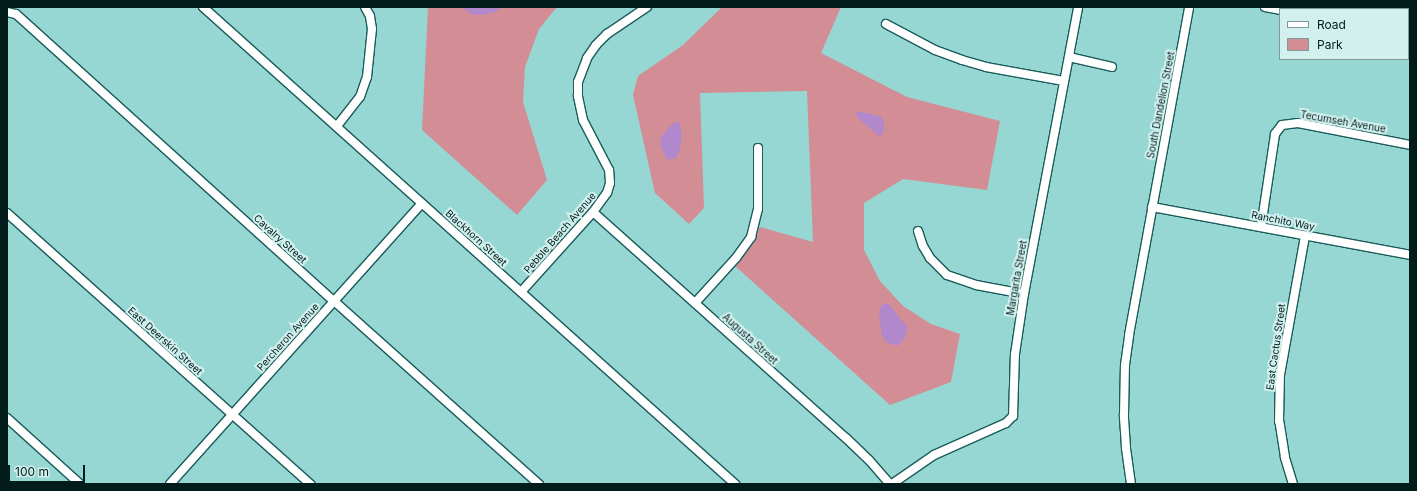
<!DOCTYPE html>
<html>
<head>
<meta charset="utf-8">
<style>
  body { margin:0 }
  #map { position:relative; width:1417px; height:491px; overflow:hidden; background:#96d6d3; font-family:Inter,sans-serif }
  div>[style] { position:absolute }
  [style*='--x'] { left:calc(var(--x)*1px); top:calc(var(--y)*1px); width:calc(var(--w)*1px); rotate:calc(var(--a)*1deg) }
  .green>* { inset:0; background:#d38d95 }
  .water>* { inset:0; background:#b188cb }
  .roads { filter:drop-shadow(1px 0 #195c5a) drop-shadow(-1px 0 #195c5a) drop-shadow(0 1px #195c5a) drop-shadow(0 -1px #195c5a) }
  .minor>* { height:8px; margin:-4px; padding:0 4px; transform-origin:4px; border-radius:4px; background:#fff }
  span { translate:-50% -50%; white-space:nowrap; text-align:center; line-height:1.15; -webkit-text-stroke:4px #d1f0ee; paint-order:stroke }
  .street-label { font-size:10px; color:#021c1b }
  .frame { position:absolute; inset:0; border:8px solid #021c1b; pointer-events:none }
  .legend { position:absolute; left:1279px; top:8px; width:130px; height:52px; box-sizing:border-box; background:#d1f0ee; border:1px solid #7e9b9a; margin:0; padding:5px 7px; list-style:none; font-size:12px; color:#021c1b }
  .legend li { display:flex; align-items:center; gap:8px; height:20px }
  .legend b { width:20px; border:1px solid #7e9b9a }
  .scale { position:absolute; left:8px; top:465px; width:77px; height:18px; box-sizing:border-box; border:2px solid #021c1b; border-top:0; padding-left:5px; font-size:12px; line-height:14px; white-space:nowrap; color:#021c1b; -webkit-text-stroke:3px #d1f0ee; paint-order:stroke }
</style>
</head>
<body>
<div id="map">
  <div class="green">
    <i style="clip-path:polygon(428px 7px,557px 7px,539px 29px,525px 67px,523px 102px,547px 180px,517px 215px,422px 130px)"></i>
    <i style="clip-path:polygon(722px 7px,841px 7px,821px 53px,907px 97px,1000px 121px,987px 190px,903px 179px,864px 203px,864px 250px,880px 281px,903px 306px,931px 324px,960px 334px,951px 382px,890px 405px,734px 265px,750px 245px,760px 227px,813px 242px,807px 91px,700px 93px,704px 208px,689px 224px,655px 193px,633px 95px,638px 76px,683px 45px)"></i>
  </div>
  <div class="water">
    <i style="clip-path:polygon(463px 7px,502px 7px,495px 12px,481px 15px,470px 14px)"></i>
    <i style="clip-path:polygon(859px 111px,882px 117px,884px 125px,884px 131px,881px 136px,879px 136px,857px 117px,856px 114px)"></i>
    <i style="clip-path:polygon(679px 121px,682px 135px,680px 150px,676px 158px,667px 160px,660px 145px,661px 137px,671px 125px)"></i>
    <i style="clip-path:polygon(883px 304px,888px 304px,891px 307px,908px 328px,904px 340px,897px 346px,886px 342px,882px 336px,879px 314px,880px 308px)"></i>
  </div>
  <div class="roads">
    <div class="minor">
      <i style="--x:203;--y:7;--w:715;--a:41.88"></i>
      <i style="--x:1265;--y:7;--w:15;--a:11"></i>
      <i style="--x:7;--y:12;--w:9;--a:13"></i>
      <i style="--x:16;--y:14;--w:428;--a:42.1"></i>
      <i style="--x:334;--y:301;--w:275;--a:41.8"></i>
      <i style="--x:886;--y:24;--w:55;--a:28"></i>
      <i style="--x:935;--y:50;--w:29;--a:20"></i>
      <i style="--x:962;--y:60;--w:25;--a:16"></i>
      <i style="--x:986;--y:67;--w:79;--a:10.2"></i>
      <i style="--x:1408;--y:34;--w:2;--a:27"></i>
      <i style="--x:1069;--y:57;--w:44;--a:13.1"></i>
      <i style="--x:337;--y:126;--w:37;--a:-52"></i>
      <i style="--x:360;--y:97;--w:21;--a:-71"></i>
      <i style="--x:367;--y:77;--w:48;--a:-84.1"></i>
      <i style="--x:372;--y:29;--w:13;--a:-99"></i>
      <i style="--x:370;--y:16;--w:10;--a:-119"></i>
      <i style="--x:1152;--y:207;--w:262;--a:10.5"></i>
      <i style="--x:593;--y:212;--w:339;--a:41.8"></i>
      <i style="--x:846;--y:438;--w:32;--a:44"></i>
      <i style="--x:869;--y:460;--w:32;--a:49"></i>
      <i style="--x:7;--y:213;--w:407;--a:41.8"></i>
      <i style="--x:1261;--y:227;--w:94;--a:-81.4"></i>
      <i style="--x:1275;--y:134;--w:11;--a:-52"></i>
      <i style="--x:1282;--y:125;--w:16;--a:-7"></i>
      <i style="--x:1298;--y:123;--w:114;--a:11.1"></i>
      <i style="--x:918;--y:231;--w:16;--a:72"></i>
      <i style="--x:923;--y:246;--w:14;--a:60"></i>
      <i style="--x:930;--y:258;--w:24;--a:45"></i>
      <i style="--x:947;--y:275;--w:31;--a:19"></i>
      <i style="--x:976;--y:285;--w:49;--a:10.6"></i>
      <i style="--x:521;--y:292;--w:108;--a:-48"></i>
      <i style="--x:593;--y:212;--w:24;--a:-54"></i>
      <i style="--x:607;--y:193;--w:10;--a:-73"></i>
      <i style="--x:610;--y:183;--w:13;--a:-94"></i>
      <i style="--x:609;--y:170;--w:56;--a:-117.5"></i>
      <i style="--x:583;--y:120;--w:25;--a:-102"></i>
      <i style="--x:578;--y:96;--w:14;--a:-90"></i>
      <i style="--x:578;--y:82;--w:26;--a:-69"></i>
      <i style="--x:587;--y:58;--w:16;--a:-55"></i>
      <i style="--x:596;--y:45;--w:16;--a:-45"></i>
      <i style="--x:607;--y:34;--w:48;--a:-34"></i>
      <i style="--x:695;--y:303;--w:61;--a:-47.7"></i>
      <i style="--x:736;--y:258;--w:26;--a:-54"></i>
      <i style="--x:751;--y:237;--w:29;--a:-76"></i>
      <i style="--x:758;--y:209;--w:61;--a:-90"></i>
      <i style="--x:7;--y:418;--w:98;--a:42.1"></i>
      <i style="--x:170;--y:484;--w:377;--a:-48.1"></i>
      <i style="--x:892;--y:484;--w:51;--a:-34.6"></i>
      <i style="--x:934;--y:455;--w:79;--a:-24"></i>
      <i style="--x:1006;--y:423;--w:10;--a:-45"></i>
      <i style="--x:1013;--y:416;--w:62;--a:-88.2"></i>
      <i style="--x:1015;--y:354;--w:61;--a:-81.5"></i>
      <i style="--x:1024;--y:294;--w:292;--a:-79.3"></i>
      <i style="--x:1131;--y:484;--w:37;--a:-98"></i>
      <i style="--x:1126;--y:447;--w:32;--a:-94"></i>
      <i style="--x:1124;--y:415;--w:50;--a:-88.9"></i>
      <i style="--x:1125;--y:365;--w:30;--a:-82"></i>
      <i style="--x:1129;--y:335;--w:333;--a:-79.6"></i>
      <i style="--x:1293;--y:484;--w:28;--a:-107"></i>
      <i style="--x:1285;--y:457;--w:36;--a:-99"></i>
      <i style="--x:1279;--y:421;--w:46;--a:-88.8"></i>
      <i style="--x:1280;--y:375;--w:141;--a:-79.8"></i>
    </div>
  </div>
  <div class="street-label">
    <span style="left:1161px;top:105px;rotate:-79deg">South Dandelion Street</span>
    <span style="left:1343px;top:122px;rotate:10deg">Tecumseh Avenue</span>
    <span style="left:1283px;top:221px;rotate:11deg">Ranchito Way</span>
    <span style="left:560px;top:233px;rotate:-49deg">Pebble Beach Avenue</span>
    <span style="left:476px;top:238px;rotate:42deg">Blackhorn Street</span>
    <span style="left:280px;top:239px;rotate:42deg">Cavalry Street</span>
    <span style="left:1017px;top:278px;rotate:-80deg">Margarita Street</span>
    <span style="left:288px;top:337px;rotate:-48deg">Percheron Avenue</span>
    <span style="left:750px;top:339px;rotate:42deg">Augusta Street</span>
    <span style="left:165px;top:341px;rotate:42deg">East Deerskin Street</span>
    <span style="left:1276px;top:347px;rotate:-82deg">East Cactus Street</span>
  </div>
  <div class="frame"></div>
  <ul class="legend">
  <li><b style="height:5px;background:#fff"></b>Road</li>
  <li><b style="height:11px;background:#d38d95"></b>Park</li>
  </ul>
  <div class="scale">100 m</div>
</div>
</body>
</html>
